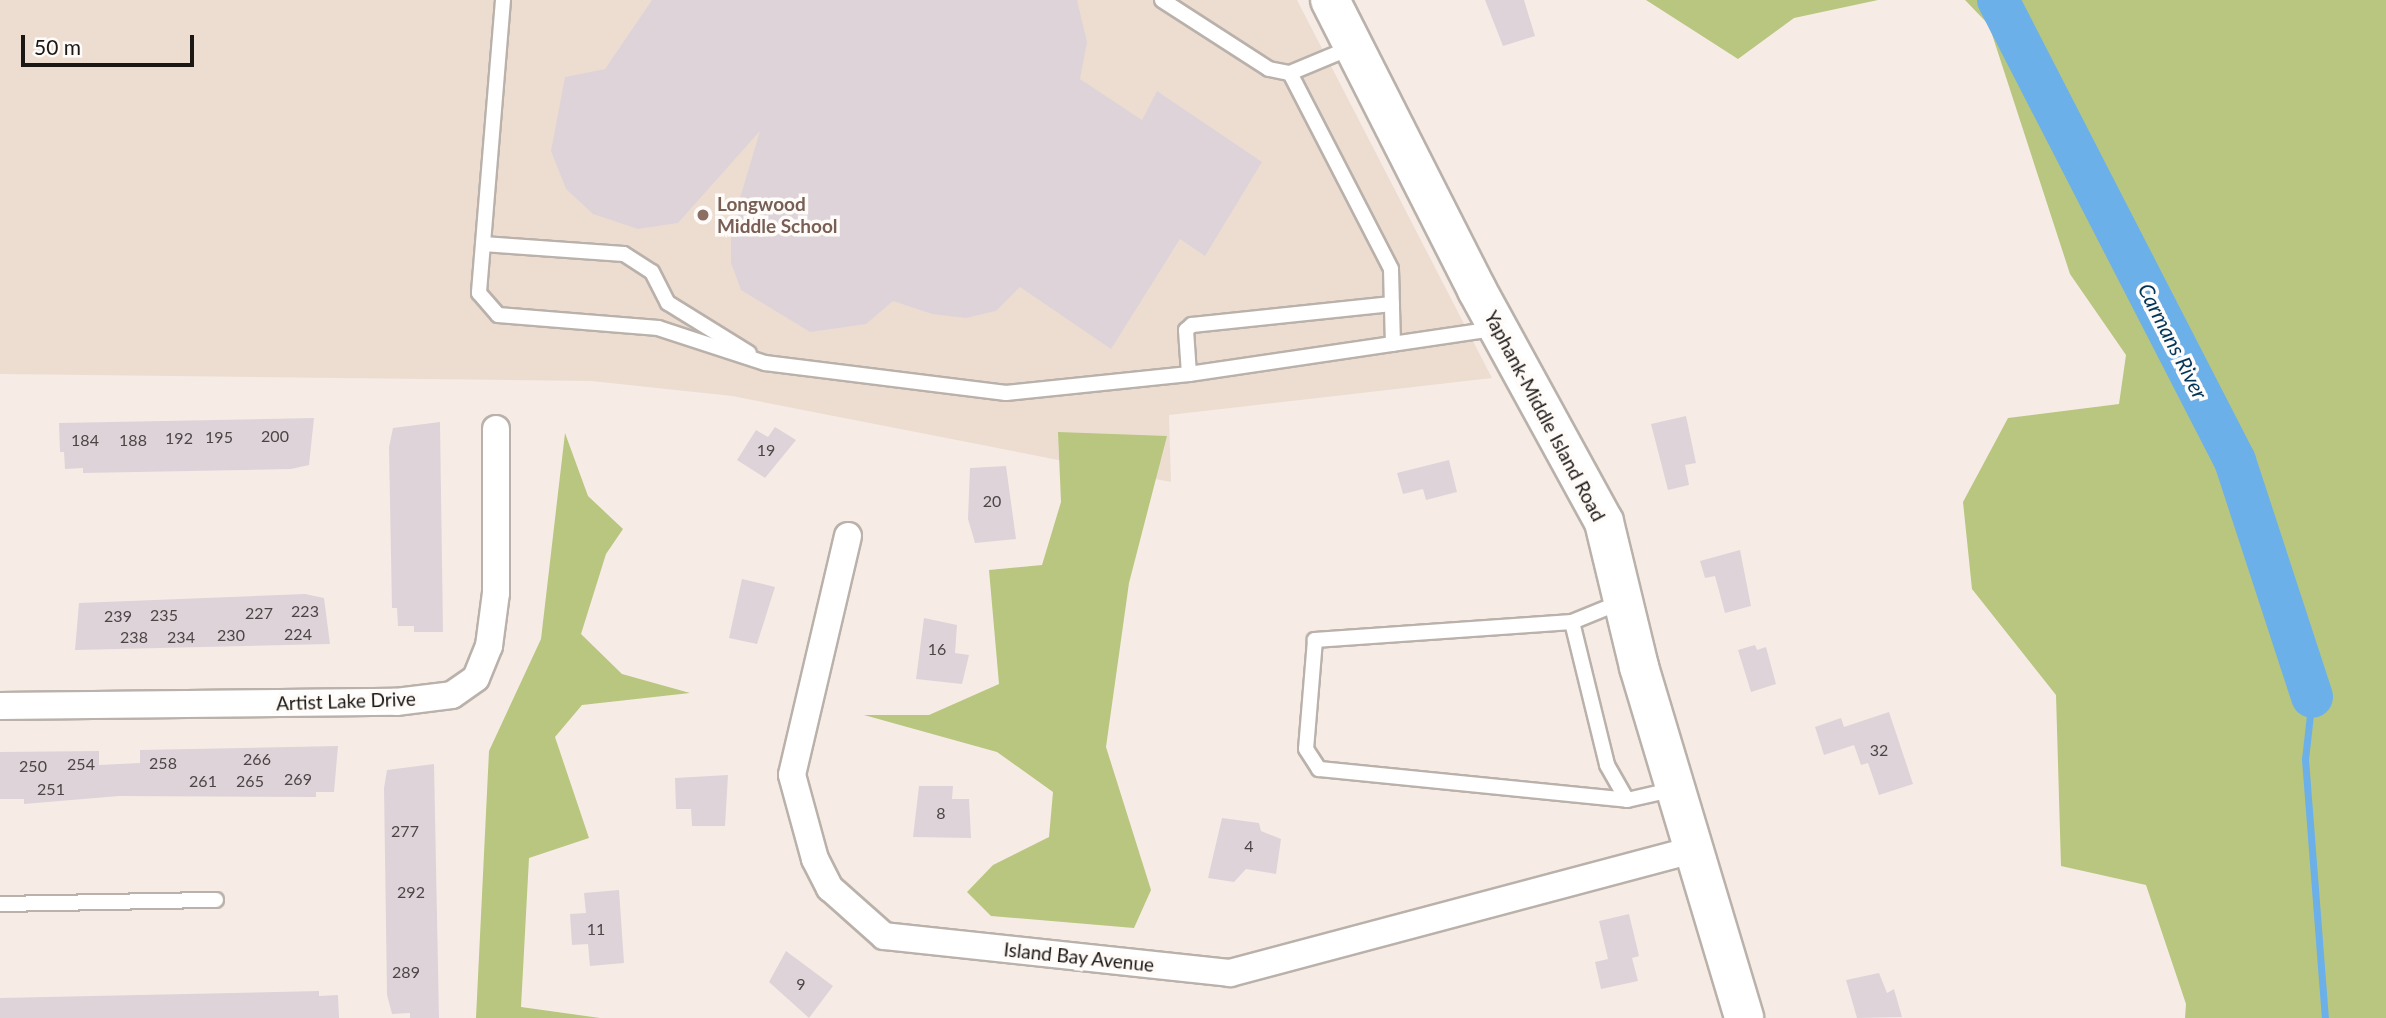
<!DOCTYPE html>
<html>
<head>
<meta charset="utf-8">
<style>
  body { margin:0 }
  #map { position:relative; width:2386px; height:1018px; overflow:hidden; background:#f6ece5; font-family:Lato,sans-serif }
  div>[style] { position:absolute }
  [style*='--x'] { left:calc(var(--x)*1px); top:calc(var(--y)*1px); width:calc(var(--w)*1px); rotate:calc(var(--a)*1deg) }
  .built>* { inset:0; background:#edddd1 }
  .green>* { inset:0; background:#b8c67f }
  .stream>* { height:7px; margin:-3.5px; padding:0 3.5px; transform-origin:3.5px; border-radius:3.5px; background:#6cb0e9 }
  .river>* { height:42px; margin:-21px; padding:0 21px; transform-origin:21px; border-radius:21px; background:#6cb0e9 }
  .building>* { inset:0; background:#ded3d9 }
  .roads { filter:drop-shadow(2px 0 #b9b1aa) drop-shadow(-2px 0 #b9b1aa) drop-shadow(0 2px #b9b1aa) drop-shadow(0 -2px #b9b1aa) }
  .lane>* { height:14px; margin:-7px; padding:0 7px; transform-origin:7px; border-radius:7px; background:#fff }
  .street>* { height:26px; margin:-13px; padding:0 13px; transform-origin:13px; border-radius:13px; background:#fff }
  .secondary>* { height:38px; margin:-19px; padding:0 19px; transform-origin:19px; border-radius:19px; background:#fff }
  .dots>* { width:19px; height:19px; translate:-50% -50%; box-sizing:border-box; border:4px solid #fefbf8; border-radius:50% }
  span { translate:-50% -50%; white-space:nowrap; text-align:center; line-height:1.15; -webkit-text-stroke:7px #fefbf8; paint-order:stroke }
  .number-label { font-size:16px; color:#4b4645 }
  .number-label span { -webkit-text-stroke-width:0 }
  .education-label { font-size:19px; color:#785e54; font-weight:700 }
  .left { translate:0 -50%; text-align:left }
  .street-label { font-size:19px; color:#1a1714 }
  .water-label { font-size:21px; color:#00355a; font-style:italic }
  .scale { position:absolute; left:21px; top:35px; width:173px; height:32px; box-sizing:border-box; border:4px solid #1a1714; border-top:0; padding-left:9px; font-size:21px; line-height:24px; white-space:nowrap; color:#1a1714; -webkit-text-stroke:5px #fefbf8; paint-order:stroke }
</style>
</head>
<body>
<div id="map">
  <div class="built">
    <i style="clip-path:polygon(0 0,1297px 0,1492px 378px,1169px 415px,1171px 482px,732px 396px,591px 381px,0 374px)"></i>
  </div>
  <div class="green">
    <i style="clip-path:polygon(1646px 0,1878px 0,1794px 18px,1738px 59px)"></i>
    <i style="clip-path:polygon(1965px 0,2386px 0,2386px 1018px,2185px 1018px,2186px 1004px,2146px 885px,2061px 866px,2056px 695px,1972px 589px,1963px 502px,2008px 418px,2119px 404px,2126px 355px,2070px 274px,1989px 25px)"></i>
    <i style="clip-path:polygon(1058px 432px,1167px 436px,1129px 583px,1106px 747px,1151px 890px,1134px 928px,991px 916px,967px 892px,993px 865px,1049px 837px,1053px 792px,997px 752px,864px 715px,929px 715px,999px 684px,989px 570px,1042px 565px,1061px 502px)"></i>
    <i style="clip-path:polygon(565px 433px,588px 496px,623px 529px,606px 554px,581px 634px,622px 674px,690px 693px,582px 705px,555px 737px,589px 838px,529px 858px,521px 1007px,600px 1018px,476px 1018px,489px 751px,541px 639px)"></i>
  </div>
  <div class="stream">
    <i style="--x:2312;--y:697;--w:62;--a:96.4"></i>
    <i style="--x:2305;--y:759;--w:260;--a:85.6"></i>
  </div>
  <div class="river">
    <i style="--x:1998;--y:0;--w:518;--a:62.79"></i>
    <i style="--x:2235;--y:461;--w:248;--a:71.9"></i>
  </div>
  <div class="building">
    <i style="clip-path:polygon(652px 0,1077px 0,1087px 42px,1080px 79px,1142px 120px,1157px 91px,1262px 162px,1205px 256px,1180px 239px,1111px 349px,1020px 287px,996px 311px,966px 318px,932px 314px,893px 301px,866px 324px,810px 332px,741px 290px,731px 263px,731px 228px,760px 131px,678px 223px,638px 229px,593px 214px,566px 189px,551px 151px,565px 77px,605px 69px)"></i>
    <i style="clip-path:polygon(1485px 0,1524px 0,1535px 36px,1503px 46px)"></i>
    <i style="clip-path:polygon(1686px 416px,1696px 463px,1685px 465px,1689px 485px,1668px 490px,1651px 424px)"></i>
    <i style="clip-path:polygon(314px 418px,309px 465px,291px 469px,83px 473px,83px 468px,65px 469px,64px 452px,60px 452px,59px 423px)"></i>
    <i style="clip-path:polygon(440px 422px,443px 632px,414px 632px,414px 626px,398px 626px,397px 608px,392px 608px,389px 447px,393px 428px)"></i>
    <i style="clip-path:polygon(775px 427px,796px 440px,765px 478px,737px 460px,756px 430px,768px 437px)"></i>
    <i style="clip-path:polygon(1449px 460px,1457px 492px,1426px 500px,1423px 489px,1403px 494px,1397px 473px)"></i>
    <i style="clip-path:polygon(1006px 466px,1016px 539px,975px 543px,968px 519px,970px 468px)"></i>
    <i style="clip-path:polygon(1740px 550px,1751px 606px,1725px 613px,1715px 576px,1705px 578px,1700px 561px)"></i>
    <i style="clip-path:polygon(742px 579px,775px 587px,757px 644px,729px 638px)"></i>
    <i style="clip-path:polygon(305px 594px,324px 598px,330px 644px,75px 650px,79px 603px)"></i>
    <i style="clip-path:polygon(924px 618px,957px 625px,955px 653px,969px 655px,962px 684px,916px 679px)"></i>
    <i style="clip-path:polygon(1755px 645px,1757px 650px,1766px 647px,1776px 684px,1751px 692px,1738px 650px)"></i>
    <i style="clip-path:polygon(1889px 712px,1913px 784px,1879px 795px,1868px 763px,1861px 765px,1854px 745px,1824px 755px,1815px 727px,1841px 718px,1844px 727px)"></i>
    <i style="clip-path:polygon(338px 746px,334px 792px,316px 792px,316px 797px,119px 796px,24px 804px,24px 799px,0 799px,0 752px,99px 751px,99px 765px,140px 763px,140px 750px)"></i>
    <i style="clip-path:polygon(434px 764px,439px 1018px,410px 1018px,410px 1013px,392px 1014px,387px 995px,384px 788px,387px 770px)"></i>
    <i style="clip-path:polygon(728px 775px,725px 826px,692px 826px,691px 809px,676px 809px,675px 778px)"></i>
    <i style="clip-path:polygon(919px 786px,953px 786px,952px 799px,969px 799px,971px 838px,913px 837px)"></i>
    <i style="clip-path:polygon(1222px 818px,1259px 823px,1261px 831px,1281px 839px,1276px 874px,1246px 869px,1234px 882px,1208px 878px)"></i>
    <i style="clip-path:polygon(619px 890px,624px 963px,590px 966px,588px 944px,572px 945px,570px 914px,586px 913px,584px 893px)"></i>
    <i style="clip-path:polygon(1629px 914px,1639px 956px,1632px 958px,1638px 981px,1601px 989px,1595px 962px,1608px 959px,1599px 921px)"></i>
    <i style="clip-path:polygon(786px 951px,833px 986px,809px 1018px,769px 982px)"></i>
    <i style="clip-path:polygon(1879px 973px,1887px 993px,1894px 989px,1902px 1017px,1857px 1018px,1846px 980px)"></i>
    <i style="clip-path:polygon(319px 991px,319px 996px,338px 995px,339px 1018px,0 1018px,0 998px)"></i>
  </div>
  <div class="roads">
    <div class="lane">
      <i style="--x:503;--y:0;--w:294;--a:94.7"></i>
      <i style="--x:479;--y:293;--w:29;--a:49"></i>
      <i style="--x:498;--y:315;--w:161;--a:4.6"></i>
      <i style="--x:658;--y:328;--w:113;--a:18.1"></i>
      <i style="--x:765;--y:363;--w:243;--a:7.1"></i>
      <i style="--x:1006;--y:393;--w:184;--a:-5.9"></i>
      <i style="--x:1189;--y:374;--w:307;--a:-8.4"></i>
      <i style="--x:1162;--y:0;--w:127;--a:32.8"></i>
      <i style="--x:1269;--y:69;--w:21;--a:11"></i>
      <i style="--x:1290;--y:73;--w:65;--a:-22.6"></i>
      <i style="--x:1290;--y:73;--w:220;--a:62.7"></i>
      <i style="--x:1391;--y:269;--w:75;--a:88.5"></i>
      <i style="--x:483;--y:244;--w:141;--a:4.1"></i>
      <i style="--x:624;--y:254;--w:33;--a:33"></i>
      <i style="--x:652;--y:272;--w:35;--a:63"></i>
      <i style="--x:668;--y:303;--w:95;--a:31.7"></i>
      <i style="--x:1189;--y:374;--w:44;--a:-93.9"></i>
      <i style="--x:1186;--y:330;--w:8;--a:-40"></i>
      <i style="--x:1192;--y:325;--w:201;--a:-6"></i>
      <i style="--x:1621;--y:602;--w:53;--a:157.8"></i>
      <i style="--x:1572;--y:622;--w:147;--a:76.2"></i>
      <i style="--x:1607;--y:765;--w:40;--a:60.3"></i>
      <i style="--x:1627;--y:800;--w:49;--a:-12.9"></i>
      <i style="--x:1572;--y:622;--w:258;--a:176"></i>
      <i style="--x:1315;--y:640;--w:109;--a:94.7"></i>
      <i style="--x:1306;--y:749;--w:24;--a:57"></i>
      <i style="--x:1319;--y:769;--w:310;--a:5.7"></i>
      <i style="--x:0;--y:904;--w:216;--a:-1.1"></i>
    </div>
    <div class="street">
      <i style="--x:848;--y:536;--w:245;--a:103.2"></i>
      <i style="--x:792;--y:775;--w:87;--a:74.7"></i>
      <i style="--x:815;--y:859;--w:33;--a:63"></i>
      <i style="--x:830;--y:888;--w:72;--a:41.6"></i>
      <i style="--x:884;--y:936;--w:348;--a:6.1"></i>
      <i style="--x:1230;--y:973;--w:481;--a:-14.9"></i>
      <i style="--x:0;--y:706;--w:396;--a:-0.6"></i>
      <i style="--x:396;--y:702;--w:56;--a:-7.1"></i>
      <i style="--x:452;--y:695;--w:29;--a:-35"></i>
      <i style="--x:476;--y:678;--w:35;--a:-68"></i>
      <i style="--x:489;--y:646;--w:53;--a:-82.5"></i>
      <i style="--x:496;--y:593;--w:164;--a:-90"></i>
    </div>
    <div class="secondary">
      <i style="--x:1330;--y:0;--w:325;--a:63.1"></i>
      <i style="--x:1477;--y:290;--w:264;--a:61.3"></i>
      <i style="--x:1604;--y:522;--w:149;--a:76.4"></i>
      <i style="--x:1639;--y:667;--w:366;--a:73.3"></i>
    </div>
  </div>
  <div class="dots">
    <i style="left:703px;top:215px;background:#8d6e63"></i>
  </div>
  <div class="number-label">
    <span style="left:275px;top:436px">200</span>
    <span style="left:219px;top:437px">195</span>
    <span style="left:179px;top:438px">192</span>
    <span style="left:85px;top:440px">184</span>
    <span style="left:133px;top:440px">188</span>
    <span style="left:766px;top:450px">19</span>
    <span style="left:992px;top:501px">20</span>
    <span style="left:305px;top:611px">223</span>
    <span style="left:259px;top:613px">227</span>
    <span style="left:164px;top:615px">235</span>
    <span style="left:118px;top:616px">239</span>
    <span style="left:298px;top:634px">224</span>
    <span style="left:231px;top:635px">230</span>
    <span style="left:134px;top:637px">238</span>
    <span style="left:181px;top:637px">234</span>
    <span style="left:937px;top:649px">16</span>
    <span style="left:1879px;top:750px">32</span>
    <span style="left:257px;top:759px">266</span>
    <span style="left:163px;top:763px">258</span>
    <span style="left:81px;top:764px">254</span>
    <span style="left:33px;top:766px">250</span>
    <span style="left:298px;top:779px">269</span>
    <span style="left:203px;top:781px">261</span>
    <span style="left:250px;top:781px">265</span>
    <span style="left:51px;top:789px">251</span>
    <span style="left:941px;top:813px">8</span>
    <span style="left:405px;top:831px">277</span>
    <span style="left:1249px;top:846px">4</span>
    <span style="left:411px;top:892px">292</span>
    <span style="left:596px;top:929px">11</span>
    <span style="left:406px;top:972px">289</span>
    <span style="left:801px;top:984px">9</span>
  </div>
  <div class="education-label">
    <span class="left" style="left:717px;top:215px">Longwood<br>Middle School</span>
  </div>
  <div class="street-label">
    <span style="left:1545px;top:416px;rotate:62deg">Yaphank-Middle Island Road</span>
    <span style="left:346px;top:701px;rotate:-2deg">Artist Lake Drive</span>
    <span style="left:1079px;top:957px;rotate:6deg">Island Bay Avenue</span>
  </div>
  <div class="water-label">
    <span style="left:2173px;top:341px;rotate:63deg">Carmans River</span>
  </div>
  <div class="scale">50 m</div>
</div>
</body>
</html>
